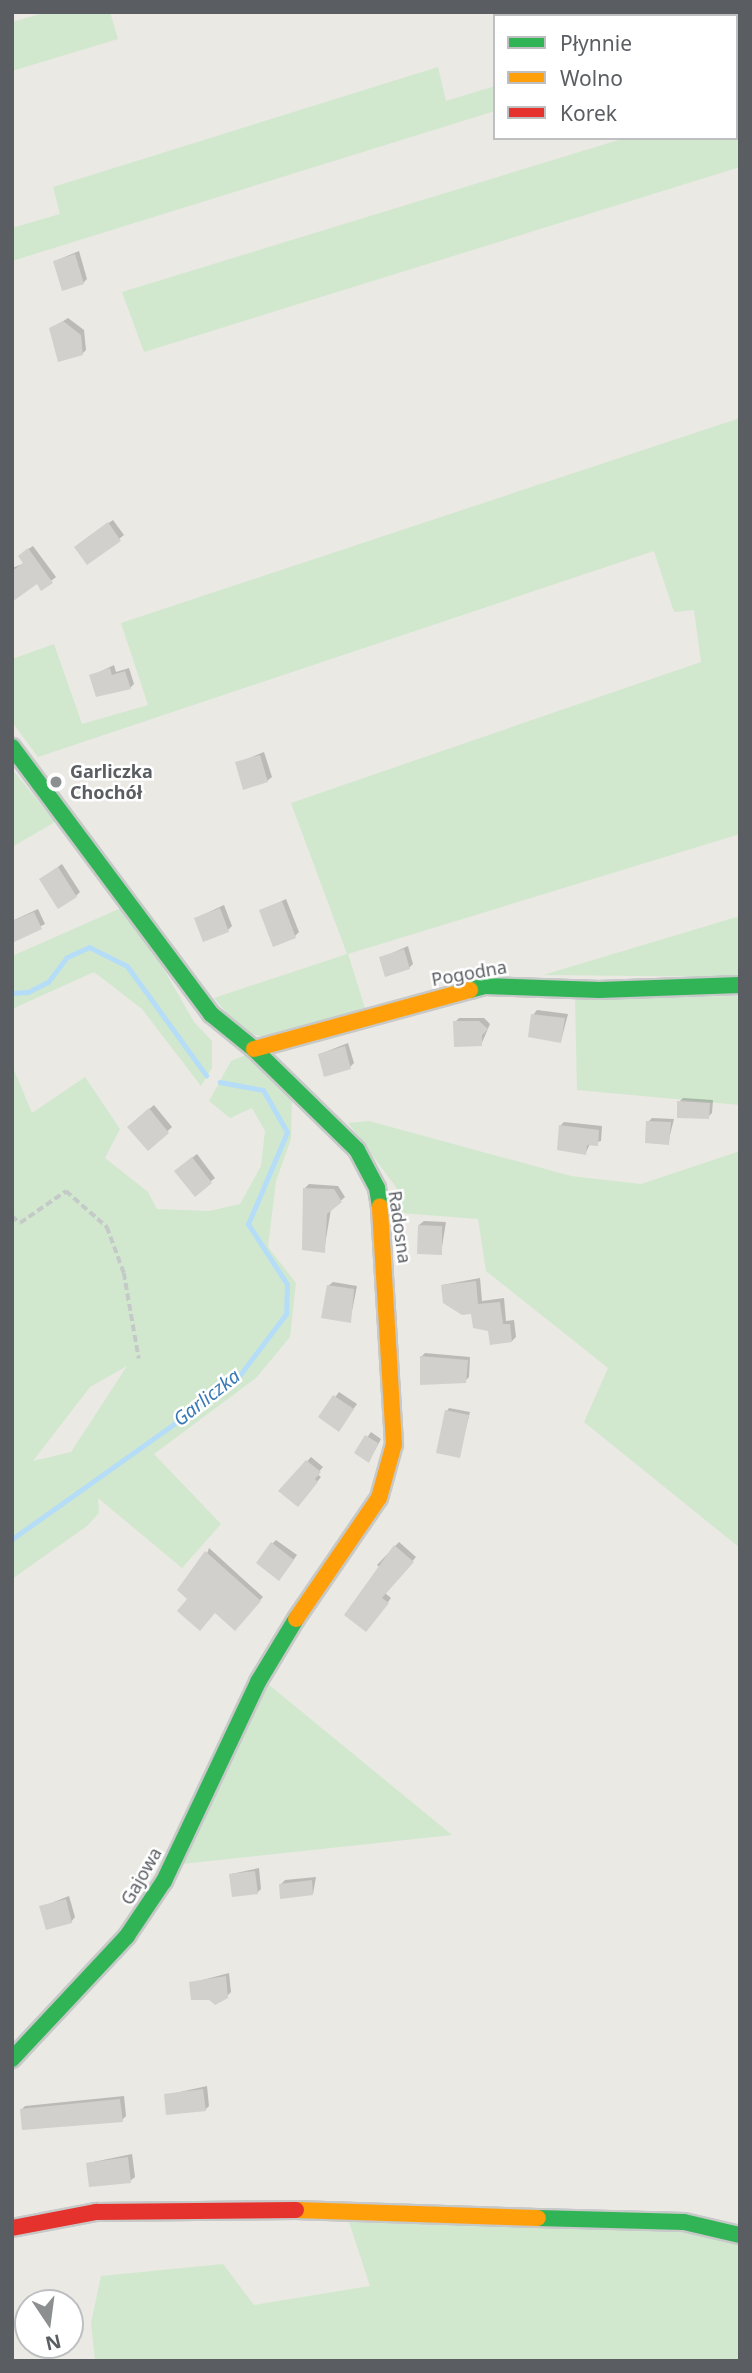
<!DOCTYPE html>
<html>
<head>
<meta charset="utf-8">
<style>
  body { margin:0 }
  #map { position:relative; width:752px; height:2373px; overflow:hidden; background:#eae9e4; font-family:"Noto Sans",sans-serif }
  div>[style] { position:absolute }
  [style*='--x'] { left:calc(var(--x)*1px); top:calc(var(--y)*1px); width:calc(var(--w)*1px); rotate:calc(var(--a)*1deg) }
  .green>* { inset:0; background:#d1e8ce }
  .shadow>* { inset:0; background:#0003 }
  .stream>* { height:5px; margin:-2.5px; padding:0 2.5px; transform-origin:2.5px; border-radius:2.5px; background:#b6ddf7 }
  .building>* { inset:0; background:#d1d0cd }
  .path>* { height:3.5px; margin-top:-1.75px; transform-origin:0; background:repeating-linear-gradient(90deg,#c4cac7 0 7px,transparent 0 10.5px) }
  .roads { filter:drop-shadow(2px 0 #c7c8c8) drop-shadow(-2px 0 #c7c8c8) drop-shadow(0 2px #c7c8c8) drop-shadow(0 -2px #c7c8c8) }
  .fast>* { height:16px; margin:-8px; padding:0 8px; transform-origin:8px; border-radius:8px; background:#30b455 }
  .slow>* { height:16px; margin:-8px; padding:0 8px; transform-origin:8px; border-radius:8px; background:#ff9f0a }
  .jam>* { height:16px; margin:-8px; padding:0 8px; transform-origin:8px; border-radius:8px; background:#e5322d }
  .dots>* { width:19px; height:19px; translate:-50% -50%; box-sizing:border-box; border:4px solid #fff; border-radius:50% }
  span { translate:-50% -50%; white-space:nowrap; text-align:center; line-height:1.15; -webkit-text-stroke:5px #fff; paint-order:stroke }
  .poi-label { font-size:18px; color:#5a5e63; font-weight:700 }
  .left { translate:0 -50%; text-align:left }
  .street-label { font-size:18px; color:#5a5e63 }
  .water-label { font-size:19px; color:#3878b6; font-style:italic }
  .frame { position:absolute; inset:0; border:14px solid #5a5e63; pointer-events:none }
  .legend { position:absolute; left:493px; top:14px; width:245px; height:126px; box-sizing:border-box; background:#fff; border:2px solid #bdbfc1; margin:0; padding:9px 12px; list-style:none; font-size:21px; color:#5a5e63 }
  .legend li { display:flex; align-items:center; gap:14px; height:35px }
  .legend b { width:35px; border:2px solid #bdbfc1 }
  .north { position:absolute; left:14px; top:2289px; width:70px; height:70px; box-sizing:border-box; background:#fff; border:2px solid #bdbfc1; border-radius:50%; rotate:167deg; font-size:19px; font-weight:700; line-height:28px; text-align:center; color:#5a5e63 }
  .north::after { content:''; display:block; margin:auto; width:24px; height:32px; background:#8c8f90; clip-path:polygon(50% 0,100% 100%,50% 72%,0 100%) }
</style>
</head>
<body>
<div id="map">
  <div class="green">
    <i style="clip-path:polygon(47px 12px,110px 12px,118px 39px,12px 71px,12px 22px)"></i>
    <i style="clip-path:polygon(438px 67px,446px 101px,495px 86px,495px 111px,12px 261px,12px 228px,60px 214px,53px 187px)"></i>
    <i style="clip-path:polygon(740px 103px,740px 167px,144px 352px,122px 292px,625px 138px,736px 138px)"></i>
    <i style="clip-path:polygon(740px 418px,740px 834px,348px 954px,365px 1008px,265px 1037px,243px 1032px,214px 998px,347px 954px,291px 803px,701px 662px,694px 610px,674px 612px,654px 551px,38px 757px,12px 722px,12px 659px,54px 644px,82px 724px,148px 705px,121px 623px)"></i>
    <i style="clip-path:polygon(12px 769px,55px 822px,12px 847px)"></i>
    <i style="clip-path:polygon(121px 908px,151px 947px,194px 1022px,212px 1041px,212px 1068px,201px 1086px,142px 1009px,94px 972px,12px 1009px,12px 956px)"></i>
    <i style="clip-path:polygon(740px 916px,740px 977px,543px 975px)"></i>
    <i style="clip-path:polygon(740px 996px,740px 1105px,577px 1090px,575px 998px)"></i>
    <i style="clip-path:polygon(evenodd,246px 1055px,292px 1098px,291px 1139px,276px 1181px,268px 1247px,296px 1283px,290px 1337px,256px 1378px,154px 1454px,221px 1524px,182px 1568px,98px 1498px,99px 1513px,87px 1526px,12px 1579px,12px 1065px,32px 1113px,85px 1077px,120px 1129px,105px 1158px,148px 1192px,157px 1209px,209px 1211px,240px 1204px,261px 1166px,265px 1131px,252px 1108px,230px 1118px,209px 1101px,231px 1061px,246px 1055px,127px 1366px,71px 1452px,33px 1461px,90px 1387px,127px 1366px)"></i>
    <i style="clip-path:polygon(369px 1121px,571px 1176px,641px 1184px,740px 1151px,740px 1548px,584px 1422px,608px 1368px,486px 1271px,478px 1219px,400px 1213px,396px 1187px,348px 1123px)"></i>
    <i style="clip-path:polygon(268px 1684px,452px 1835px,182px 1864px)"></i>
    <i style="clip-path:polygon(349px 2222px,681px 2230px,740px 2245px,740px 2361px,95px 2361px,91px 2323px,101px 2276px,223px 2264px,254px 2305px,370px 2286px)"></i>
  </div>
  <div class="shadow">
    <i style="clip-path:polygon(79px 251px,87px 279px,83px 283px,55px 261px)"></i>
    <i style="clip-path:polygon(68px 318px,84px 330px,86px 350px,82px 354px,51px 329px)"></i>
    <i style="clip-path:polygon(113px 520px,124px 535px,88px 563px,80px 543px)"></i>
    <i style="clip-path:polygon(33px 546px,56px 577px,42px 588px,37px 581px,12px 595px,12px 568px,25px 563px,24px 552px)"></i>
    <i style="clip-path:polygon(114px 665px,116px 672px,129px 668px,134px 684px,130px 688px,91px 676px)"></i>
    <i style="clip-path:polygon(264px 752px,272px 777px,267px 781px,237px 763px)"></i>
    <i style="clip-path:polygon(62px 864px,80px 892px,76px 896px,41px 879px)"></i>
    <i style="clip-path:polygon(286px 899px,299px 932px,295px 936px,261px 911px)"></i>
    <i style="clip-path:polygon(224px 905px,232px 926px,228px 930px,196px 918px)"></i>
    <i style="clip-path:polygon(38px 909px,45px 924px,12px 941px,12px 921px)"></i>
    <i style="clip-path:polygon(408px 946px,413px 964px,409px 968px,381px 958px)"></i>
    <i style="clip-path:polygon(537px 1010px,568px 1014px,561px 1041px,533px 1015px)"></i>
    <i style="clip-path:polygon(459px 1018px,484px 1018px,490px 1024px,481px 1045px,455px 1022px)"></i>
    <i style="clip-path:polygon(348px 1043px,354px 1063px,350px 1067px,320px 1054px)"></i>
    <i style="clip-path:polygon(683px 1098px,713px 1100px,712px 1113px,708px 1117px,679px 1102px)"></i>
    <i style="clip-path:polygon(154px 1105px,172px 1127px,148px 1149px,129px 1127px)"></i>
    <i style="clip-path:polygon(652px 1118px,674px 1119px,668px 1143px,648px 1122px)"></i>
    <i style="clip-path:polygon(564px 1122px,602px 1126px,601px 1141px,590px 1144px,585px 1154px,560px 1126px)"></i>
    <i style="clip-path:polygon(197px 1154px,215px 1178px,195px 1194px,180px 1167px)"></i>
    <i style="clip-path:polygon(309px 1184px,338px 1186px,345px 1197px,331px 1209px,324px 1251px,305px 1188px)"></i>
    <i style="clip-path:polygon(424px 1221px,446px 1222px,441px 1253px,419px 1225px)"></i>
    <i style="clip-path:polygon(480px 1278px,482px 1301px,504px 1298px,506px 1321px,514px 1320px,516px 1337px,512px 1341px,490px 1329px,442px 1285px)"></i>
    <i style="clip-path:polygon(333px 1282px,357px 1286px,350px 1321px,328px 1286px)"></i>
    <i style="clip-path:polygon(425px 1353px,470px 1357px,469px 1377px,465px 1381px,421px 1357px)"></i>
    <i style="clip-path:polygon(339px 1392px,357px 1404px,342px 1425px,320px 1417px)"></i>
    <i style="clip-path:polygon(449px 1408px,470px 1412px,459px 1456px,447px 1411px)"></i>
    <i style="clip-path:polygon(371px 1432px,381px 1439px,369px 1461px,356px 1453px)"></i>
    <i style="clip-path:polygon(311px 1457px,323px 1467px,317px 1474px,321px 1477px,302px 1500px,281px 1491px)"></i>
    <i style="clip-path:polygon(276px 1540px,297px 1555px,283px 1574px,272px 1544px)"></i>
    <i style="clip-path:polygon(399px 1542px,416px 1557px,385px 1593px,391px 1598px,370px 1626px,382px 1569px,377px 1565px)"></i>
    <i style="clip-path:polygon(209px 1548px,263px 1597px,234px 1628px,215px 1611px,190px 1599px)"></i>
    <i style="clip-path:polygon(259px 1868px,261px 1889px,257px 1893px,231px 1874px)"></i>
    <i style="clip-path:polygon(316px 1877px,313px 1894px,281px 1884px,285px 1880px)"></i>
    <i style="clip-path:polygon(69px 1896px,75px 1917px,71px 1922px,41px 1907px)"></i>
    <i style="clip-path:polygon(229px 1973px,231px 1992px,227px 1996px,191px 1983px)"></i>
    <i style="clip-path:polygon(207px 2086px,209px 2106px,205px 2110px,166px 2095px)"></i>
    <i style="clip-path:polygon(124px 2096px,126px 2116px,122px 2120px,21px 2110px,25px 2106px)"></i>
    <i style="clip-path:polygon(132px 2154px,135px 2177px,130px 2181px,88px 2163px)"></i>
  </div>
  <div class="stream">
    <i style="--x:12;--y:993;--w:16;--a:-4"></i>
    <i style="--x:28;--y:992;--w:22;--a:-27"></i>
    <i style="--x:48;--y:982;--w:31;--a:-53"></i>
    <i style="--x:67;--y:957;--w:24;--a:-24"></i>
    <i style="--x:89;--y:947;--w:42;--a:26.6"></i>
    <i style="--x:127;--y:966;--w:135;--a:54.1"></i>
    <i style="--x:12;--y:1539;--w:275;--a:-35.4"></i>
    <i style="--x:236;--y:1380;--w:83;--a:-52.9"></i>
    <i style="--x:286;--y:1314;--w:30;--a:-88"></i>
    <i style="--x:287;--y:1284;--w:72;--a:-123"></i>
    <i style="--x:248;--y:1224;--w:100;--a:-67"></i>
    <i style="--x:287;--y:1132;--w:48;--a:-119.7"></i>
    <i style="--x:263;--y:1090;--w:44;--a:-169.5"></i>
  </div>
  <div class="building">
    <i style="clip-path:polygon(75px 254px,84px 284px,62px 291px,53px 261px)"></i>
    <i style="clip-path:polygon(63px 321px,81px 335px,83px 355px,58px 362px,49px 328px)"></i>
    <i style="clip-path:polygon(108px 522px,121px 541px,87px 565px,74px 547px)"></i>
    <i style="clip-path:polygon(28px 548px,53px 583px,41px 591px,37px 584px,12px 602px,12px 571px,23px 563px,18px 556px)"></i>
    <i style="clip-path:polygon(110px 668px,112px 675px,125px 671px,131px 689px,96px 697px,89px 675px)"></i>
    <i style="clip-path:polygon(260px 755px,268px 782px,243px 790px,235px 762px)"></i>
    <i style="clip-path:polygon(58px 867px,77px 897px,58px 909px,39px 879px)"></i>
    <i style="clip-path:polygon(282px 901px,296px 938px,273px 947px,259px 910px)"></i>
    <i style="clip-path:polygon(220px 908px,229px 932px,203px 942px,194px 918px)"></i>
    <i style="clip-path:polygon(34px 912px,42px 929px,12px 943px,12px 921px)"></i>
    <i style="clip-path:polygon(404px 949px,410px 969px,385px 977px,379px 957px)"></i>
    <i style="clip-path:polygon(531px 1014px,565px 1018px,561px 1043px,528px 1037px)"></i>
    <i style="clip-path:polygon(453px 1021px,479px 1021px,488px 1029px,482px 1035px,482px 1046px,454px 1047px)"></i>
    <i style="clip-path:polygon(345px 1046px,351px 1069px,324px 1077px,318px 1054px)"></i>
    <i style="clip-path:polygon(677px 1101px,710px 1103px,709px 1119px,677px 1118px)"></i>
    <i style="clip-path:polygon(149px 1108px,169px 1133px,148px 1151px,127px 1127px)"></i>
    <i style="clip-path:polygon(646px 1121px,671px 1122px,669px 1145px,645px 1143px)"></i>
    <i style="clip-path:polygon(559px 1125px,599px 1130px,598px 1146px,587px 1145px,586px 1155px,557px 1150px)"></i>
    <i style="clip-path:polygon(192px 1157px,212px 1183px,195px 1197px,174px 1171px)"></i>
    <i style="clip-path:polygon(303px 1188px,334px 1189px,342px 1202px,327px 1214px,325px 1253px,302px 1250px)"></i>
    <i style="clip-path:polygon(418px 1225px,442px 1226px,442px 1255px,417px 1254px)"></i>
    <i style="clip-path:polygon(476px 1281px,478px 1304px,500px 1302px,503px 1324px,510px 1324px,512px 1342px,490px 1345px,488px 1331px,473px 1328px,471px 1314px,462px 1315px,443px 1303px,441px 1285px)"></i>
    <i style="clip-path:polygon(327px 1285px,354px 1289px,351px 1323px,321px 1318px)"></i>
    <i style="clip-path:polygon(420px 1356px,468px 1360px,466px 1383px,420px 1385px)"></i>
    <i style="clip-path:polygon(333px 1395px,354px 1409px,339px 1432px,318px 1417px)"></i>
    <i style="clip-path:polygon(445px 1410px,469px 1415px,460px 1458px,436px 1453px)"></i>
    <i style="clip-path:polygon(365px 1435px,378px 1443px,369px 1463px,354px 1453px)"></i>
    <i style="clip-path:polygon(306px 1460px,321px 1472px,315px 1479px,318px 1482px,298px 1507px,278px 1491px)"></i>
    <i style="clip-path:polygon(271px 1542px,294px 1560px,279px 1581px,256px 1563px)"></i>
    <i style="clip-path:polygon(394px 1545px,414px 1562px,382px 1598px,389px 1603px,366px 1632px,344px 1615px)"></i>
    <i style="clip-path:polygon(205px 1551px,261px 1601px,235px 1631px,215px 1613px,200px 1631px,177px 1611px,187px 1599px,177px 1590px)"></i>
    <i style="clip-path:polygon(255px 1871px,258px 1894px,232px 1897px,229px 1874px)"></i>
    <i style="clip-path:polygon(312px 1880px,313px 1895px,280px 1899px,279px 1884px)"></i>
    <i style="clip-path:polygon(66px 1899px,72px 1923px,46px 1930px,39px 1906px)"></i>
    <i style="clip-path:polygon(226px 1976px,228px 1998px,215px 2005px,209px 2000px,191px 2000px,189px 1982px)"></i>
    <i style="clip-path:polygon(203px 2089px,206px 2111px,166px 2115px,164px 2094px)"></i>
    <i style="clip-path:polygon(120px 2099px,123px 2122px,22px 2130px,20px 2109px)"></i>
    <i style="clip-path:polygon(128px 2157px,131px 2183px,89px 2187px,86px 2163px)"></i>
  </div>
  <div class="path">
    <i style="--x:12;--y:1216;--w:11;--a:41"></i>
    <i style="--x:20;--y:1223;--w:56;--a:-34.8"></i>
    <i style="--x:66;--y:1191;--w:55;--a:41.3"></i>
    <i style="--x:107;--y:1227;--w:49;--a:69.7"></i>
    <i style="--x:124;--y:1273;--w:87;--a:80.1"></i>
  </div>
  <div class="roads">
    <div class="fast">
      <i style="--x:12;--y:747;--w:333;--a:53.3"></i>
      <i style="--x:211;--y:1014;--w:55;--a:39.1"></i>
      <i style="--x:254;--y:1049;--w:144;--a:44.4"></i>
      <i style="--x:357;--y:1150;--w:43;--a:62.2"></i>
      <i style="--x:377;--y:1188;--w:18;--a:81"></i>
      <i style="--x:470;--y:990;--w:16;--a:-15"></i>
      <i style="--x:485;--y:986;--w:114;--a:2"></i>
      <i style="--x:599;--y:990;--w:141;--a:-2"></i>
      <i style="--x:12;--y:2059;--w:168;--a:-46.9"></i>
      <i style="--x:127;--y:1936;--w:66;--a:-56.1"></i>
      <i style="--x:164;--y:1881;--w:220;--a:-64.7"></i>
      <i style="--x:258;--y:1682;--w:74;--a:-58.9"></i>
      <i style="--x:538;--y:2218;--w:146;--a:1.6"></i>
      <i style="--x:684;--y:2222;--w:57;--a:13.1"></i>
    </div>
    <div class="slow">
      <i style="--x:254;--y:1049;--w:224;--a:-15.3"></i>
      <i style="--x:296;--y:1619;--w:147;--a:-55.6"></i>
      <i style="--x:379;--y:1498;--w:56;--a:-74.5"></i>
      <i style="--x:394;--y:1444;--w:238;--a:-93.4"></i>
      <i style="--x:296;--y:2210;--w:242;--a:1.9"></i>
    </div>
    <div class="jam">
      <i style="--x:12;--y:2228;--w:86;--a:-10.8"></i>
      <i style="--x:96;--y:2212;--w:200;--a:-0.6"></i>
    </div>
  </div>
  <div class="dots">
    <i style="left:56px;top:782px;background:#8c8f90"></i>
  </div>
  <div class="poi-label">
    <span class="left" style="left:70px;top:782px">Garliczka<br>Chochół</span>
  </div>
  <div class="street-label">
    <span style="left:469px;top:973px;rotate:-10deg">Pogodna</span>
    <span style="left:400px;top:1227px;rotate:82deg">Radosna</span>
    <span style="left:141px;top:1876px;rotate:-60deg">Gajowa</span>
  </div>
  <div class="water-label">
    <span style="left:207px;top:1398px;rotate:-38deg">Garliczka</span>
  </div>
  <div class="frame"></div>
  <ul class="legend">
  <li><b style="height:9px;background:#30b455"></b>Płynnie</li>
  <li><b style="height:9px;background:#ff9f0a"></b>Wolno</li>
  <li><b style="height:9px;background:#e5322d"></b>Korek</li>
  </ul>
  <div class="north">N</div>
</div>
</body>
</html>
